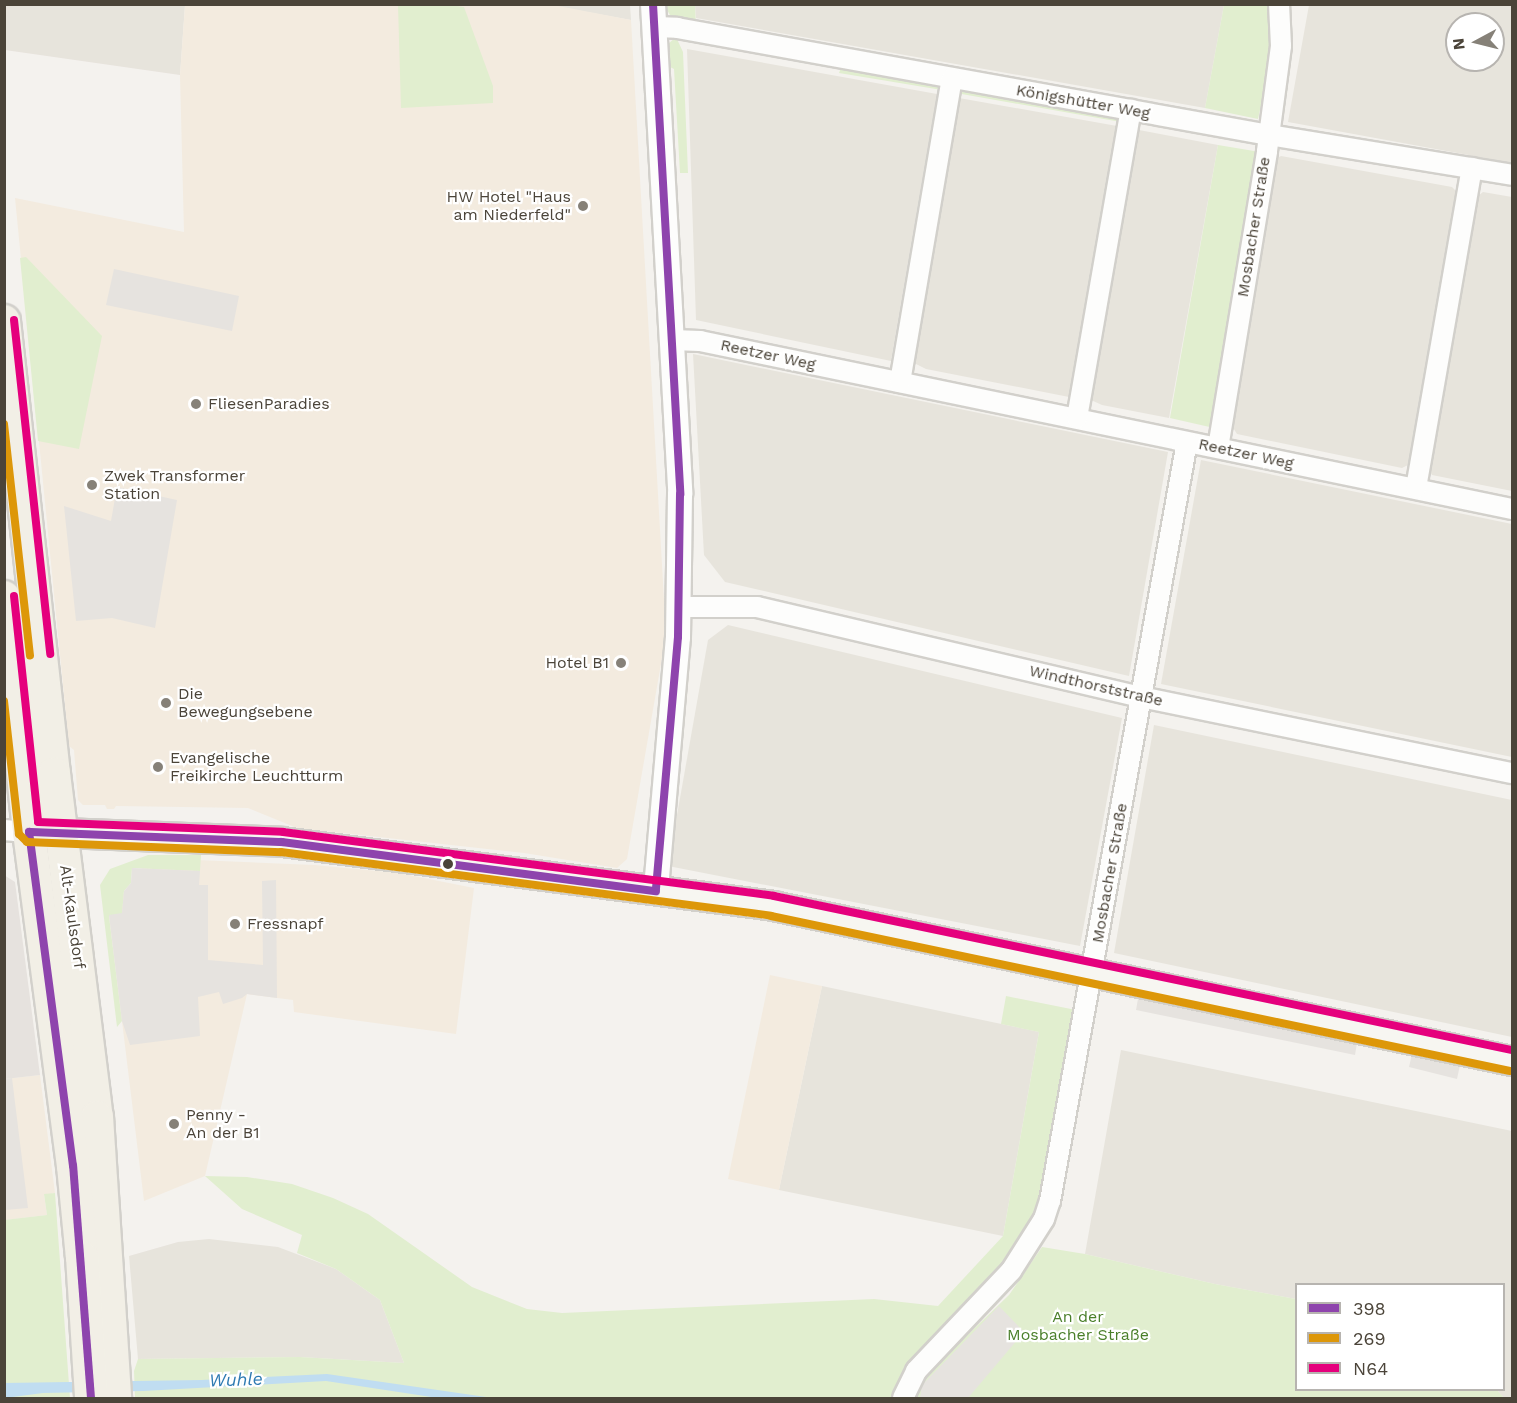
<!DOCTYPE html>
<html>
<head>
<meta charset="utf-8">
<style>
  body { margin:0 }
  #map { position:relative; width:1517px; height:1403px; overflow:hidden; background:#f4f2ee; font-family:"Work Sans",sans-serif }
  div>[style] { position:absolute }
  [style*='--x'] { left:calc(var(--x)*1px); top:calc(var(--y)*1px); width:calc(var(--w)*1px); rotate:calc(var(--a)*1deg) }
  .residential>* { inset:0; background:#e7e4dc }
  .commercial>* { inset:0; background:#f3ebdf }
  .industrial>* { inset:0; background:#e6e2de }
  .green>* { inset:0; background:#e1eecf }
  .parking>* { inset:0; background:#e6e3df }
  .water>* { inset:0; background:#c0ddf1 }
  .roads { filter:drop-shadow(2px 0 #d2d0cb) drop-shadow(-2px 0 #d2d0cb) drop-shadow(0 2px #d2d0cb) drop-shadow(0 -2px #d2d0cb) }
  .minor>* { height:20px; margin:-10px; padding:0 10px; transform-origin:10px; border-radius:10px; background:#fdfdfc }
  .tertiary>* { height:24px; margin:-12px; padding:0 12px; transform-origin:12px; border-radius:12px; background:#fdfdfc }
  .secondary>* { height:28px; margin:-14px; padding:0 14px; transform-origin:14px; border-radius:14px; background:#f7f6f1 }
  .primary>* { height:32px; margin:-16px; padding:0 16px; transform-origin:16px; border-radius:16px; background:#f2efe6 }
  .bus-1>* { height:8px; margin:-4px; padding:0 4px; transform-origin:4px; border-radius:4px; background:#8e44ad }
  .bus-2>* { height:8px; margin:-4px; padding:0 4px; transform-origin:4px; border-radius:4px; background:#dd9709 }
  .bus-3>* { height:8px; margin:-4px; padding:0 4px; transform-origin:4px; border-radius:4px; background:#e5007d }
  .dots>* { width:16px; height:16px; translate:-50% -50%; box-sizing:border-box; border:3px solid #fff; border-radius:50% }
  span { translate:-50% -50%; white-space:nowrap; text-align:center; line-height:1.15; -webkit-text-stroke:4.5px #fff; paint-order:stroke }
  .street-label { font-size:16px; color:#4b4439 }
  .poi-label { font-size:16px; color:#4b4439 }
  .right { translate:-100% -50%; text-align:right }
  .left { translate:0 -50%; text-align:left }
  .park-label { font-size:16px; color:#4a7f2a }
  .water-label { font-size:18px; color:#2e7ab2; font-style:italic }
  .frame { position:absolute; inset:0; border:6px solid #4b4439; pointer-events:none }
  .legend { position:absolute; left:1295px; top:1283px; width:210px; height:108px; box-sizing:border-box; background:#fff; border:2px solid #b7b4b0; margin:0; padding:8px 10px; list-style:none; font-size:18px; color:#4b4439 }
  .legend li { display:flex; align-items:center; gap:12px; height:30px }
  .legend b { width:30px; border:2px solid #b7b4b0 }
  .north { position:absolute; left:1445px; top:12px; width:60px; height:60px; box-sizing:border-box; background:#fff; border:2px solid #b7b4b0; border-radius:50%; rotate:263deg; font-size:16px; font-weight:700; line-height:24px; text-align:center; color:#4b4439 }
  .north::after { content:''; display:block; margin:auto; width:21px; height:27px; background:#868178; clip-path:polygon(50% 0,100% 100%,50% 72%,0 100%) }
</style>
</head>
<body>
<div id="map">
  <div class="residential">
    <i style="clip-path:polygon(4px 5px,185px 5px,180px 75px,5px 50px)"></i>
    <i style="clip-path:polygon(548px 5px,630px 5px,631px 20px)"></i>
    <i style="clip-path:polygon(695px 5px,1224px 5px,1205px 108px,696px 18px)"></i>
    <i style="clip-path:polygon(evenodd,1309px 5px,1512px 5px,1512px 163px,1288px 122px,1309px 5px,1457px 24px,1493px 24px,1493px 60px,1457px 60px,1457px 24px)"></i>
    <i style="clip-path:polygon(687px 49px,937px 94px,891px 361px,696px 320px)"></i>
    <i style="clip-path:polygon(959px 98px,1117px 126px,1069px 397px,926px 369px,912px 362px)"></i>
    <i style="clip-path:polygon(1139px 130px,1218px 145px,1169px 418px,1102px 405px,1091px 400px)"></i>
    <i style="clip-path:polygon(1281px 156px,1452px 187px,1456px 191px,1408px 465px,1402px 468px,1237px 434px,1232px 426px,1276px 159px)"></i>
    <i style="clip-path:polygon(1483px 192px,1512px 197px,1512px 491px,1432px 475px,1429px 470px,1478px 196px)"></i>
    <i style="clip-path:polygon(693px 354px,1168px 452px,1129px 676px,725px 582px,704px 555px)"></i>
    <i style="clip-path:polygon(1201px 460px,1512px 524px,1512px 757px,1161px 684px)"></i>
    <i style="clip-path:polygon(728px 625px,1122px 718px,1080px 946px,668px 866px,708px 640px)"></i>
    <i style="clip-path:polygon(1154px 725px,1512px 800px,1512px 1037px,1114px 953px)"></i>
    <i style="clip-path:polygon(822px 986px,1039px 1032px,1003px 1236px,779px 1190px)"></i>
    <i style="clip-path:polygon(1121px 1050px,1512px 1131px,1512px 1398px,1504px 1398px,1497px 1390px,1504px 1390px,1504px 1284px,1296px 1284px,1296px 1299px,1215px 1284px,1085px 1254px)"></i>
    <i style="clip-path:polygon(209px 1239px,278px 1247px,336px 1269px,380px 1300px,404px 1363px,300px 1357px,138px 1359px,129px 1256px,178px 1242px)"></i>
  </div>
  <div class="commercial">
    <i style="clip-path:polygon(548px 4px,631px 20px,666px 635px,627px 859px,617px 868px,524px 853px,297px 828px,248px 808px,116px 806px,114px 809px,107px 809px,105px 805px,83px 805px,78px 800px,74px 750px,69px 746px,15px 198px,184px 232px,180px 75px,185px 5px)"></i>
    <i style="clip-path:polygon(149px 858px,314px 865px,399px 873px,474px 888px,456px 1034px,294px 1012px,293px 1000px,247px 994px,205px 1176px,144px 1201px,109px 915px)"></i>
    <i style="clip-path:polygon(770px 975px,822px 986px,779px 1190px,728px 1179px)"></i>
    <i style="clip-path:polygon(40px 1075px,55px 1193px,44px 1195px,47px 1215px,5px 1220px,4px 1079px)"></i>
  </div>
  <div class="industrial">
    <i style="clip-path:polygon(4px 875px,15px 882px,40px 1075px,5px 1079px)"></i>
  </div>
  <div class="green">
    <i style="clip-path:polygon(450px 5px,464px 7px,493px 86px,493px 103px,401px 108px,398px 5px)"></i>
    <i style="clip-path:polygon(664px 5px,695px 5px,696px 26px,673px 20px)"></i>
    <i style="clip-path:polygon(1224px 5px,1271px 5px,1271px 60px,1258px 119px,1205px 108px)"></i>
    <i style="clip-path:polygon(676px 37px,683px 52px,688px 173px,680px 173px,674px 69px,668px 66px,667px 45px)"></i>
    <i style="clip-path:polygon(842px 65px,938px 81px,942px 90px,839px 73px)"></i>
    <i style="clip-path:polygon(962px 87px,1118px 114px,1121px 122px,956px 93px)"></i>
    <i style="clip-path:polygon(1218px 145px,1260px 152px,1214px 428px,1170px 418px)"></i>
    <i style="clip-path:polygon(26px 257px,102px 336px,79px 449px,38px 441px,20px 258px)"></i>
    <i style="clip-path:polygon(148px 855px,201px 855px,200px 871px,132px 868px,131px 883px,124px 891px,122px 914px,109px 916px,122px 1021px,117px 1027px,100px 885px,110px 869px)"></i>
    <i style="clip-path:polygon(1006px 996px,1076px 1010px,1043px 1195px,1034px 1219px,1009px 1260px,903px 1371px,893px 1398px,135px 1398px,134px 1371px,138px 1359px,300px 1357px,404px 1363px,380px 1300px,336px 1269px,297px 1253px,302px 1235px,242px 1209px,205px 1176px,247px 1177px,292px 1184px,333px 1198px,368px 1214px,472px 1287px,527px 1309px,562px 1313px,874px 1299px,938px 1306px,1003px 1236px,1039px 1032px,1001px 1024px)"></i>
    <i style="clip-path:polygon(55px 1193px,70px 1398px,5px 1398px,4px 1220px,47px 1215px,44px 1194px)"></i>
    <i style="clip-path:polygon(1042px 1247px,1085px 1254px,1215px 1284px,1296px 1299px,1296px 1390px,1497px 1390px,1504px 1398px,910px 1398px,924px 1369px,931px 1370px,1009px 1295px)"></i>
  </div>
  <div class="parking">
    <i style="clip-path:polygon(114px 269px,239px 296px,232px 331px,106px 305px)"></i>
    <i style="clip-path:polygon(117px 487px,177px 500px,155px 628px,112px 618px,76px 621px,64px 506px,111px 521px)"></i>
    <i style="clip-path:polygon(132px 868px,200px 871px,199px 885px,208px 885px,208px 960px,263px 965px,262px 881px,276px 880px,277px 998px,247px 994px,242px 998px,223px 1004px,219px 992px,198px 997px,200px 1036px,130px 1045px,122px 1021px,109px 915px,122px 913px,124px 891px,131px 883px)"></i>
    <i style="clip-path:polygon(1138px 999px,1357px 1043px,1355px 1055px,1136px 1010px)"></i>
    <i style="clip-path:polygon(1412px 1054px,1460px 1065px,1457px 1079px,1409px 1067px)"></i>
    <i style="clip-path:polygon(12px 1078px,28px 1208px,5px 1210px,5px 1079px)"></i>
    <i style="clip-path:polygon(999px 1306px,1024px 1332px,968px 1398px,920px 1398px,922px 1385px)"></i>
  </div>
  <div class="water">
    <i style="clip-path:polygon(327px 1374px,493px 1398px,438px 1398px,326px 1381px,143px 1391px,43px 1393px,5px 1398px,4px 1383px,201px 1380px)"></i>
  </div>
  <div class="roads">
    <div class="minor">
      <i style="--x:654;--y:27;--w:23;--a:2"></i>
      <i style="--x:677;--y:28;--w:602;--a:10.25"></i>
      <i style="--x:1269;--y:135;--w:246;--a:9.3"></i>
      <i style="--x:672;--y:340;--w:28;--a:2"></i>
      <i style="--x:700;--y:341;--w:829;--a:11.69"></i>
      <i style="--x:900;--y:382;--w:308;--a:-80.3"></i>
      <i style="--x:1077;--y:418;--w:313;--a:-80.1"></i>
      <i style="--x:1218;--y:448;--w:301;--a:-80.6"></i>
      <i style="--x:1267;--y:151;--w:106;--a:-82.4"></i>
      <i style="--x:1281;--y:46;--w:42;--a:-92.7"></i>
      <i style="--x:1416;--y:488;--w:325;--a:-80.1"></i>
      <i style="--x:679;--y:607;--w:78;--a:0"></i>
      <i style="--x:757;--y:607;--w:394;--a:13.2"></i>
      <i style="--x:1141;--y:697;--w:379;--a:11.6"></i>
      <i style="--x:4;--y:830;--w:25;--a:5"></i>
      <i style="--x:903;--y:1398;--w:30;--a:-64"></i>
      <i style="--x:916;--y:1371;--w:138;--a:-46.5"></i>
      <i style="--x:1011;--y:1271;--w:62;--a:-57.6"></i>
      <i style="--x:1044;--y:1219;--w:19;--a:-72"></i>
      <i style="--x:1050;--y:1201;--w:771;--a:-79.77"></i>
    </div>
    <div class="tertiary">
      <i style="--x:653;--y:4;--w:491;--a:86.8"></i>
      <i style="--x:680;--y:494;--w:143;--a:90.8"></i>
      <i style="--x:678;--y:637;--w:255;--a:95"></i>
    </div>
    <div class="secondary">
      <i style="--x:38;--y:832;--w:244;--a:2.3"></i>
      <i style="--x:282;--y:842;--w:495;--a:7.4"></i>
      <i style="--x:773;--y:906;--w:755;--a:11.85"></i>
    </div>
    <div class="primary">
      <i style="--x:4;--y:321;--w:456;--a:83.7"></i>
      <i style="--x:54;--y:774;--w:346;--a:82.9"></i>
      <i style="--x:97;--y:1117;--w:282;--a:86.3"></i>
      <i style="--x:4;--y:597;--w:236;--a:83.9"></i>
      <i style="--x:29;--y:832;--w:337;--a:82.5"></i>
      <i style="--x:73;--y:1166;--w:91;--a:84.4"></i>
      <i style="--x:82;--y:1257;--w:141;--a:86.3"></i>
    </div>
  </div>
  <div class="bus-1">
    <i style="--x:653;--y:4;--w:491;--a:86.8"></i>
    <i style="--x:680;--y:494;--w:143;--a:90.8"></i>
    <i style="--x:678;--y:637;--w:255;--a:95"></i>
    <i style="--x:91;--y:1398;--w:233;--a:-94.4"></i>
    <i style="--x:73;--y:1166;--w:337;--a:-97.5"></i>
    <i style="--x:29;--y:832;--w:253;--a:2.3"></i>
    <i style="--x:282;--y:842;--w:377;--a:7.5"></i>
  </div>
  <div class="bus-2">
    <i style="--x:4;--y:424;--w:233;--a:83.6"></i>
    <i style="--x:4;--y:701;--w:134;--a:83.6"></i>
    <i style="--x:19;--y:834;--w:11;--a:45"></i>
    <i style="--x:27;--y:842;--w:254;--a:2.3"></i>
    <i style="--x:281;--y:852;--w:494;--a:7.4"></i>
    <i style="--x:771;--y:916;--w:755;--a:11.85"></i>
  </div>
  <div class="bus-3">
    <i style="--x:14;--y:320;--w:336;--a:83.8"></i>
    <i style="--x:14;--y:596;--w:227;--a:83.9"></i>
    <i style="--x:38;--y:822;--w:245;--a:2.3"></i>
    <i style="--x:283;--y:832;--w:495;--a:7.4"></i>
    <i style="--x:774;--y:896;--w:754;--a:11.79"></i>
  </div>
  <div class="dots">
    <i style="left:583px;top:206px;background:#868178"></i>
    <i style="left:196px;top:404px;background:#868178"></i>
    <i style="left:92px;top:485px;background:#868178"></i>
    <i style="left:621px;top:663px;background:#868178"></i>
    <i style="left:166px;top:703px;background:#868178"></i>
    <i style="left:158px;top:767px;background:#868178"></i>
    <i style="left:448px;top:864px;background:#4b4439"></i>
    <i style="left:235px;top:924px;background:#868178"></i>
    <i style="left:174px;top:1124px;background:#868178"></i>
  </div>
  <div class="street-label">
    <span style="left:1083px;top:102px;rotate:10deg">Königshütter Weg</span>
    <span style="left:1254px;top:227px;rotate:-81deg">Mosbacher Straße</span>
    <span style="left:768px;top:355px;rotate:12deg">Reetzer Weg</span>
    <span style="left:1246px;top:454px;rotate:12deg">Reetzer Weg</span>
    <span style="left:1096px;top:686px;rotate:13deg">Windthorststraße</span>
    <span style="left:1110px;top:873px;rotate:-80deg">Mosbacher Straße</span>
    <span style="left:72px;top:917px;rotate:82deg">Alt-Kaulsdorf</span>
  </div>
  <div class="poi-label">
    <span class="right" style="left:571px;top:206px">HW Hotel "Haus<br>am Niederfeld"</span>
    <span class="left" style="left:208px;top:404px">FliesenParadies</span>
    <span class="left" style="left:104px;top:485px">Zwek Transformer<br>Station</span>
    <span class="right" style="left:609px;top:663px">Hotel B1</span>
    <span class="left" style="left:178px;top:703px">Die<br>Bewegungsebene</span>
    <span class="left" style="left:170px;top:767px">Evangelische<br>Freikirche Leuchtturm</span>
    <span class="left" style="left:247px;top:924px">Fressnapf</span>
    <span class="left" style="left:186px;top:1124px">Penny -<br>An der B1</span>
  </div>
  <div class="park-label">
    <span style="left:1078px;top:1326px">An der<br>Mosbacher Straße</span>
  </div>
  <div class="water-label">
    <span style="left:236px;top:1380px;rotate:-2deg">Wuhle</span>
  </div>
  <div class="frame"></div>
  <ul class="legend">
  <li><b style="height:8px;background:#8e44ad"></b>398</li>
  <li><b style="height:8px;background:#dd9709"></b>269</li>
  <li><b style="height:8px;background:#e5007d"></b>N64</li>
  </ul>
  <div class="north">N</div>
</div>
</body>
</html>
